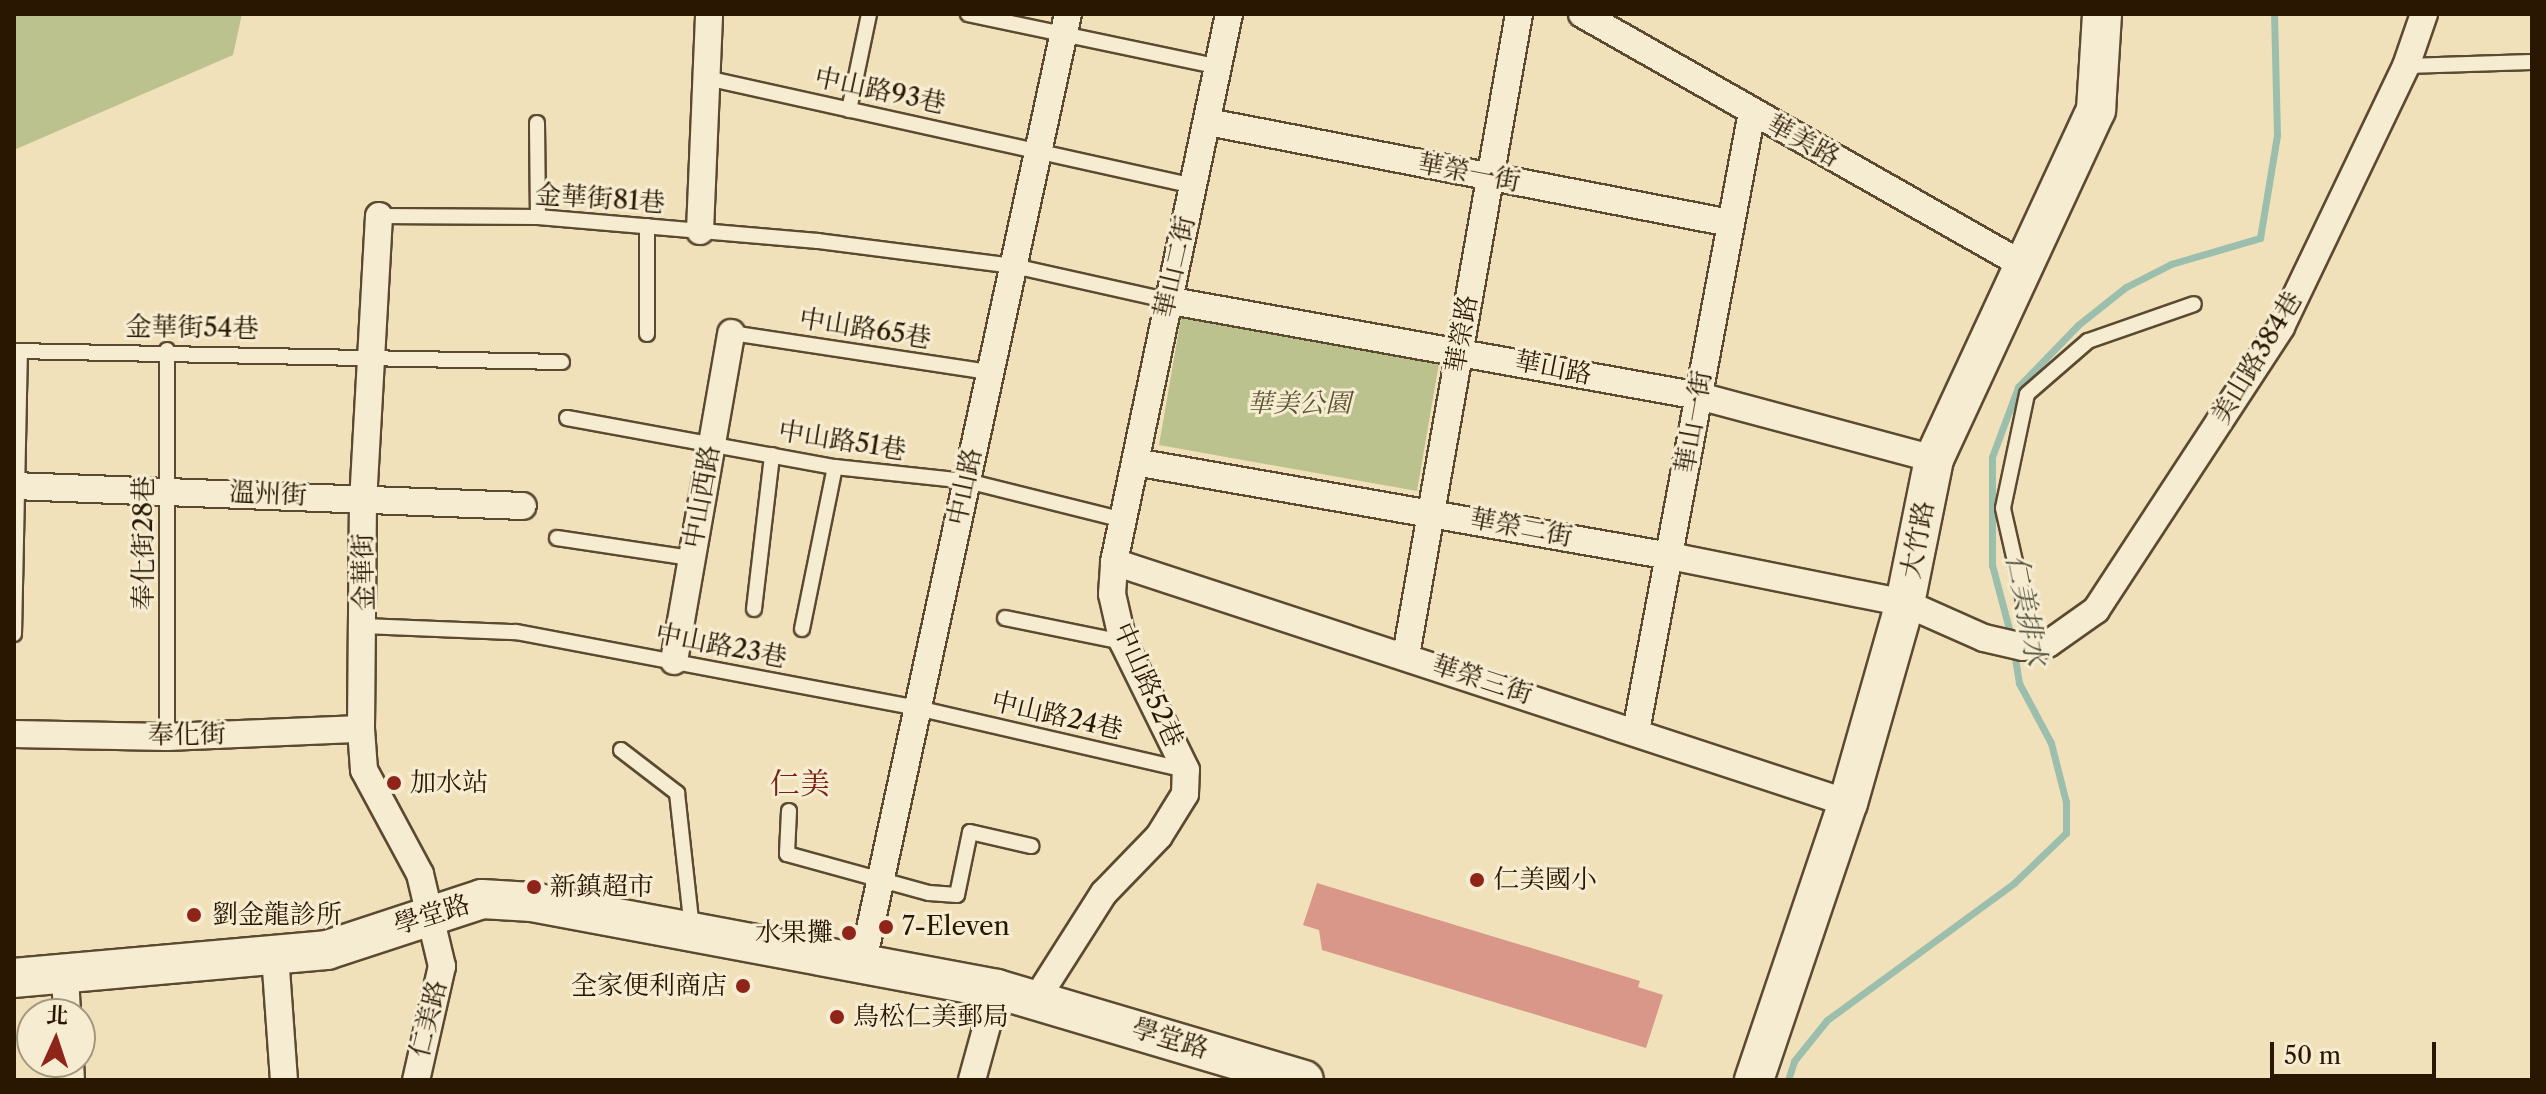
<!DOCTYPE html>
<html>
<head>
<meta charset="utf-8">
<style>
  body { margin:0 }
  #map { position:relative; width:2546px; height:1094px; overflow:hidden; background:#f1e1ba; font-family:"Libre Caslon Text","Noto Serif TC",serif }
  div>[style] { position:absolute }
  [style*='--x'] { left:calc(var(--x)*1px); top:calc(var(--y)*1px); width:calc(var(--w)*1px); rotate:calc(var(--a)*1deg) }
  .green>* { inset:0; background:#bcc28e }
  .stream>* { height:7px; margin:-3.5px; padding:0 3.5px; transform-origin:3.5px; border-radius:3.5px; background:#9bbead }
  .building>* { inset:0; background:#d89789 }
  .roads { filter:drop-shadow(2px 0 #5b4a30) drop-shadow(-2px 0 #5b4a30) drop-shadow(0 2px #5b4a30) drop-shadow(0 -2px #5b4a30) }
  .lane>* { height:14px; margin:-7px; padding:0 7px; transform-origin:7px; border-radius:7px; background:#f6ecd2 }
  .street>* { height:26px; margin:-13px; padding:0 13px; transform-origin:13px; border-radius:13px; background:#f6ecd2 }
  .secondary>* { height:38px; margin:-19px; padding:0 19px; transform-origin:19px; border-radius:19px; background:#f6ecd2 }
  .dots>* { width:22px; height:22px; translate:-50% -50%; box-sizing:border-box; border:4px solid #f6ecd2; border-radius:50% }
  span { translate:-50% -50%; white-space:nowrap; text-align:center; line-height:1.15; -webkit-text-stroke:6px #f6ecd2; paint-order:stroke }
  .street-label { font-size:26px; color:#291702 }
  .park-label { font-size:26px; color:#5c5333; font-style:italic }
  .poi-label { font-size:26px; color:#291702 }
  .left { translate:0 -50%; text-align:left }
  .right { translate:-100% -50%; text-align:right }
  .water-label { font-size:28px; color:#51513e; font-style:italic }
  .quarter-label { font-size:30px; color:#7a1f14 }
  .frame { position:absolute; inset:0; border:16px solid #291702; pointer-events:none }
  .north { position:absolute; left:16px; top:998px; width:80px; height:80px; box-sizing:border-box; background:#f6ecd2; border:2px solid #a4977f; border-radius:50%; rotate:3deg; font-size:22px; font-weight:700; line-height:32px; text-align:center; color:#291702 }
  .north::after { content:''; display:block; margin:auto; width:28px; height:36px; background:#8f2418; clip-path:polygon(50% 0,100% 100%,50% 72%,0 100%) }
  .scale { position:absolute; left:2270px; top:1042px; width:166px; height:36px; box-sizing:border-box; border:4px solid #291702; border-top:0; padding-left:10px; font-size:24px; line-height:28px; white-space:nowrap; color:#291702; -webkit-text-stroke:6px #f6ecd2; paint-order:stroke }
</style>
</head>
<body>
<div id="map">
  <div class="green">
    <i style="clip-path:polygon(14px 14px,242px 14px,233px 55px,14px 150px)"></i>
    <i style="clip-path:polygon(1181px 318px,1439px 363px,1417px 491px,1159px 445px)"></i>
  </div>
  <div class="stream">
    <i style="--x:2012;--y:640;--w:78;--a:-104.9"></i>
    <i style="--x:1992;--y:565;--w:108;--a:-90"></i>
    <i style="--x:1992;--y:457;--w:75;--a:-69.6"></i>
    <i style="--x:2018;--y:387;--w:86;--a:-45.9"></i>
    <i style="--x:2078;--y:325;--w:61;--a:-38.4"></i>
    <i style="--x:2126;--y:287;--w:51;--a:-27.1"></i>
    <i style="--x:2171;--y:264;--w:93;--a:-16.3"></i>
    <i style="--x:2260;--y:238;--w:104;--a:-80.6"></i>
    <i style="--x:2277;--y:135;--w:121;--a:-91.4"></i>
    <i style="--x:1788;--y:1080;--w:20;--a:-72"></i>
    <i style="--x:1794;--y:1061;--w:53;--a:-51.2"></i>
    <i style="--x:1827;--y:1020;--w:232;--a:-36.2"></i>
    <i style="--x:2014;--y:883;--w:72;--a:-43.9"></i>
    <i style="--x:2066;--y:833;--w:31;--a:-90"></i>
    <i style="--x:2066;--y:802;--w:61;--a:-104.3"></i>
    <i style="--x:2051;--y:743;--w:68;--a:-118.1"></i>
    <i style="--x:2019;--y:683;--w:31;--a:-99"></i>
  </div>
  <div class="building">
    <i style="clip-path:polygon(1317px 883px,1640px 981px,1638px 987px,1663px 995px,1646px 1048px,1322px 950px,1319px 930px,1303px 925px)"></i>
  </div>
  <div class="roads">
    <div class="lane">
      <i style="--x:968;--y:14;--w:257;--a:11.9"></i>
      <i style="--x:2406;--y:66;--w:126;--a:-1.8"></i>
      <i style="--x:711;--y:79;--w:494;--a:12.5"></i>
      <i style="--x:849;--y:110;--w:98;--a:-78.2"></i>
      <i style="--x:537;--y:123;--w:94;--a:89.4"></i>
      <i style="--x:379;--y:216;--w:159;--a:0.4"></i>
      <i style="--x:538;--y:217;--w:281;--a:4.9"></i>
      <i style="--x:818;--y:241;--w:198;--a:7.3"></i>
      <i style="--x:1014;--y:266;--w:156;--a:12.6"></i>
      <i style="--x:731;--y:333;--w:262;--a:8.6"></i>
      <i style="--x:647;--y:334;--w:108;--a:-90"></i>
      <i style="--x:14;--y:351;--w:548;--a:1.15"></i>
      <i style="--x:567;--y:418;--w:272;--a:10.4"></i>
      <i style="--x:835;--y:467;--w:133;--a:6.1"></i>
      <i style="--x:967;--y:481;--w:161;--a:14"></i>
      <i style="--x:557;--y:538;--w:135;--a:8.5"></i>
      <i style="--x:754;--y:609;--w:155;--a:-83.3"></i>
      <i style="--x:1005;--y:618;--w:120;--a:11.5"></i>
      <i style="--x:364;--y:626;--w:152;--a:2.3"></i>
      <i style="--x:516;--y:632;--w:408;--a:10.7"></i>
      <i style="--x:917;--y:708;--w:275;--a:13"></i>
      <i style="--x:802;--y:629;--w:165;--a:-78.5"></i>
      <i style="--x:14;--y:634;--w:283;--a:-88.8"></i>
      <i style="--x:2034;--y:645;--w:140;--a:-102.8"></i>
      <i style="--x:2003;--y:508;--w:116;--a:-78.1"></i>
      <i style="--x:2027;--y:394;--w:81;--a:-41"></i>
      <i style="--x:2088;--y:341;--w:112;--a:-19.2"></i>
      <i style="--x:167;--y:737;--w:387;--a:-90"></i>
      <i style="--x:621;--y:750;--w:71;--a:37.5"></i>
      <i style="--x:677;--y:793;--w:136;--a:83.7"></i>
      <i style="--x:789;--y:811;--w:43;--a:92.7"></i>
      <i style="--x:787;--y:854;--w:147;--a:15.4"></i>
      <i style="--x:929;--y:893;--w:28;--a:4"></i>
      <i style="--x:957;--y:895;--w:64;--a:-78.3"></i>
      <i style="--x:970;--y:832;--w:63;--a:12.9"></i>
    </div>
    <div class="street">
      <i style="--x:1582;--y:14;--w:510;--a:29.63"></i>
      <i style="--x:1208;--y:122;--w:532;--a:10.95"></i>
      <i style="--x:379;--y:216;--w:283;--a:93.2"></i>
      <i style="--x:363;--y:499;--w:230;--a:90.5"></i>
      <i style="--x:361;--y:729;--w:41;--a:85.8"></i>
      <i style="--x:364;--y:770;--w:118;--a:61.7"></i>
      <i style="--x:420;--y:874;--w:95;--a:76.6"></i>
      <i style="--x:442;--y:966;--w:117;--a:102.8"></i>
      <i style="--x:700;--y:231;--w:217;--a:-87.6"></i>
      <i style="--x:1166;--y:300;--w:542;--a:10.21"></i>
      <i style="--x:1699;--y:396;--w:243;--a:15"></i>
      <i style="--x:1135;--y:462;--w:543;--a:9.97"></i>
      <i style="--x:1670;--y:556;--w:240;--a:11.3"></i>
      <i style="--x:1905;--y:603;--w:86;--a:23.9"></i>
      <i style="--x:1984;--y:638;--w:39;--a:13"></i>
      <i style="--x:2022;--y:647;--w:26;--a:-7"></i>
      <i style="--x:2048;--y:644;--w:59;--a:-35.3"></i>
      <i style="--x:2096;--y:610;--w:338;--a:-56.8"></i>
      <i style="--x:2281;--y:327;--w:289;--a:-64.4"></i>
      <i style="--x:2406;--y:66;--w:55;--a:-70.9"></i>
      <i style="--x:14;--y:486;--w:509;--a:2.25"></i>
      <i style="--x:1114;--y:562;--w:773;--a:18.18"></i>
      <i style="--x:1406;--y:655;--w:651;--a:-80"></i>
      <i style="--x:674;--y:661;--w:333;--a:-80.1"></i>
      <i style="--x:1636;--y:731;--w:630;--a:-79.39"></i>
      <i style="--x:14;--y:734;--w:153;--a:1.1"></i>
      <i style="--x:167;--y:737;--w:194;--a:-2.4"></i>
      <i style="--x:275;--y:955;--w:125;--a:85.9"></i>
      <i style="--x:863;--y:961;--w:969;--a:-77.79"></i>
      <i style="--x:65;--y:975;--w:39;--a:87"></i>
      <i style="--x:1037;--y:998;--w:125;--a:-57.5"></i>
      <i style="--x:1104;--y:893;--w:79;--a:-46"></i>
      <i style="--x:1159;--y:836;--w:49;--a:-58.2"></i>
      <i style="--x:1185;--y:794;--w:24;--a:-88"></i>
      <i style="--x:1186;--y:770;--w:143;--a:-116.2"></i>
      <i style="--x:1123;--y:642;--w:49;--a:-102.9"></i>
      <i style="--x:1112;--y:594;--w:32;--a:-86"></i>
      <i style="--x:1114;--y:562;--w:560;--a:-78.15"></i>
      <i style="--x:70;--y:1062;--w:18;--a:87"></i>
      <i style="--x:972;--y:1080;--w:94;--a:-74.6"></i>
    </div>
    <div class="secondary">
      <i style="--x:14;--y:978;--w:314;--a:-5.1"></i>
      <i style="--x:327;--y:950;--w:163;--a:-18.2"></i>
      <i style="--x:482;--y:899;--w:50;--a:3.4"></i>
      <i style="--x:532;--y:902;--w:473;--a:10.6"></i>
      <i style="--x:997;--y:989;--w:320;--a:16.5"></i>
      <i style="--x:1754;--y:1080;--w:293;--a:-71.3"></i>
      <i style="--x:1848;--y:803;--w:208;--a:-74.1"></i>
      <i style="--x:1905;--y:603;--w:147;--a:-78.6"></i>
      <i style="--x:1934;--y:459;--w:385;--a:-65.1"></i>
      <i style="--x:2096;--y:110;--w:96;--a:-86.4"></i>
    </div>
  </div>
  <div class="dots">
    <i style="left:394px;top:783px;background:#8f2418"></i>
    <i style="left:1477px;top:880px;background:#8f2418"></i>
    <i style="left:534px;top:887px;background:#8f2418"></i>
    <i style="left:194px;top:915px;background:#8f2418"></i>
    <i style="left:886px;top:927px;background:#8f2418"></i>
    <i style="left:849px;top:933px;background:#8f2418"></i>
    <i style="left:743px;top:986px;background:#8f2418"></i>
    <i style="left:837px;top:1017px;background:#8f2418"></i>
  </div>
  <div class="street-label">
    <span style="left:880px;top:91px;rotate:12deg">中山路93巷</span>
    <span style="left:1803px;top:141px;rotate:29deg">華美路</span>
    <span style="left:1469px;top:173px;rotate:11deg">華榮一街</span>
    <span style="left:600px;top:199px;rotate:4deg">金華街81巷</span>
    <span style="left:1175px;top:267px;rotate:-77deg">華山二街</span>
    <span style="left:192px;top:328px;rotate:1deg">金華街54巷</span>
    <span style="left:865px;top:329px;rotate:9deg">中山路65巷</span>
    <span style="left:1462px;top:334px;rotate:-80deg">華榮路</span>
    <span style="left:2257px;top:358px;rotate:-59deg">美山路384巷</span>
    <span style="left:1553px;top:368px;rotate:11deg">華山路</span>
    <span style="left:1694px;top:422px;rotate:-80deg">華山一街</span>
    <span style="left:842px;top:441px;rotate:9deg">中山路51巷</span>
    <span style="left:965px;top:487px;rotate:-78deg">中山路</span>
    <span style="left:268px;top:494px;rotate:3deg">溫州街</span>
    <span style="left:702px;top:497px;rotate:-80deg">中山西路</span>
    <span style="left:1521px;top:528px;rotate:11deg">華榮二街</span>
    <span style="left:1918px;top:540px;rotate:-79deg">大竹路</span>
    <span style="left:144px;top:543px;rotate:-90deg">奉化街28巷</span>
    <span style="left:364px;top:572px;rotate:-91deg">金華街</span>
    <span style="left:721px;top:646px;rotate:11deg">中山路23巷</span>
    <span style="left:1482px;top:680px;rotate:18deg">華榮三街</span>
    <span style="left:1148px;top:685px;rotate:66deg">中山路52巷</span>
    <span style="left:1057px;top:716px;rotate:13deg">中山路24巷</span>
    <span style="left:187px;top:735px;rotate:-1deg">奉化街</span>
    <span style="left:432px;top:915px;rotate:-17deg">學堂路</span>
    <span style="left:429px;top:1019px;rotate:-76deg">仁美路</span>
    <span style="left:1170px;top:1039px;rotate:17deg">學堂路</span>
  </div>
  <div class="park-label">
    <span style="left:1299px;top:404px">華美公園</span>
  </div>
  <div class="poi-label">
    <span class="left" style="left:410px;top:783px">加水站</span>
    <span class="left" style="left:1493px;top:880px">仁美國小</span>
    <span class="left" style="left:550px;top:887px">新鎮超市</span>
    <span class="left" style="left:212px;top:915px">劉金龍診所</span>
    <span class="left" style="left:902px;top:927px">7-Eleven</span>
    <span class="right" style="left:833px;top:933px">水果攤</span>
    <span class="right" style="left:727px;top:986px">全家便利商店</span>
    <span class="left" style="left:853px;top:1017px">鳥松仁美郵局</span>
  </div>
  <div class="water-label">
    <span style="left:2027px;top:610px;rotate:79deg">仁美排水</span>
  </div>
  <div class="quarter-label">
    <span style="left:800px;top:784px">仁美</span>
  </div>
  <div class="frame"></div>
  <div class="north">北</div>
  <div class="scale">50 m</div>
</div>
</body>
</html>
